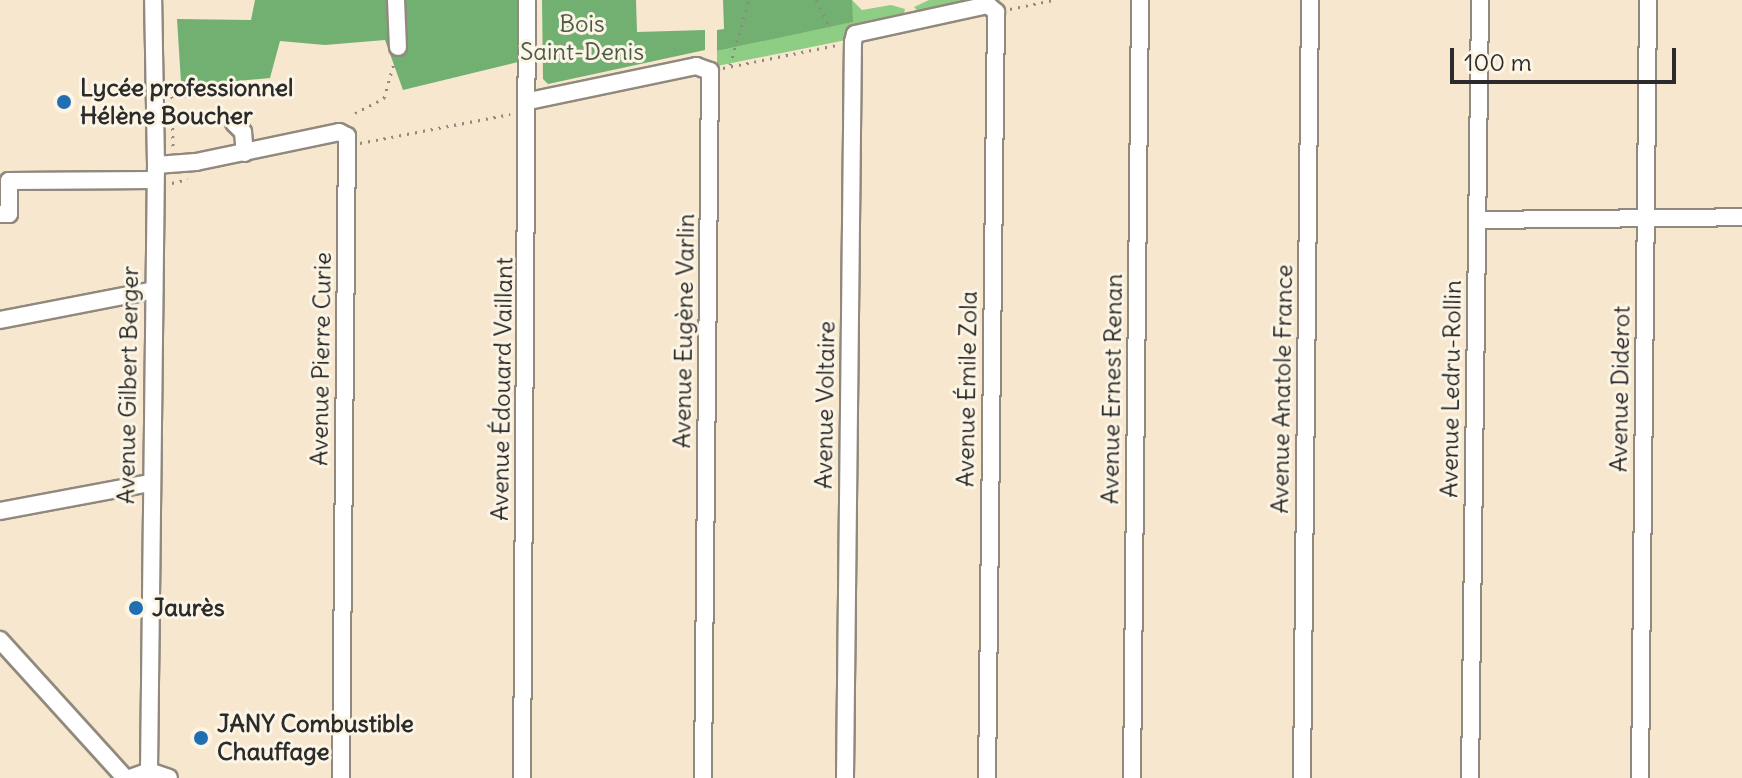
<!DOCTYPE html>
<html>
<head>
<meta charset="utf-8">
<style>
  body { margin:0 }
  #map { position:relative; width:1742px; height:778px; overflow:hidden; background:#f7e7cf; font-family:Delius,sans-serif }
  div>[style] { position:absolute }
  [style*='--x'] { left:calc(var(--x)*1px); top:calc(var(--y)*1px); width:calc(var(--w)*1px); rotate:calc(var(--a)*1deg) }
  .green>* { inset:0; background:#8ecd84 }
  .forest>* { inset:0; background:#72b072 }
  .path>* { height:3px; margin-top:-1.5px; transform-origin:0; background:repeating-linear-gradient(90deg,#91897d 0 2px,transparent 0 8px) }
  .roads { filter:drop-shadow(2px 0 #91897d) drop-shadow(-2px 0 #91897d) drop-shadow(0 2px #91897d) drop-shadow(0 -2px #91897d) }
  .minor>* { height:16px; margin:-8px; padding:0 8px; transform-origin:8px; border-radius:8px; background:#fff }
  .dots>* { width:22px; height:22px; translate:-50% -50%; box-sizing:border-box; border:4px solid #fcf5e5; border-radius:50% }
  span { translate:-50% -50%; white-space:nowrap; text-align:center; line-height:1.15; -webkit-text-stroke:6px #fcf5e5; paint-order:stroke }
  .park-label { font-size:24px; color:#495c46 }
  .poi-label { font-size:24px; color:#2b2b2b; font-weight:700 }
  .left { translate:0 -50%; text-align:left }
  .street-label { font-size:24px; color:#2b2b2b }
  .scale { position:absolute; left:1450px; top:48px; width:226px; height:36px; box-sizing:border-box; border:4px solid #2b2b2b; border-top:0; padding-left:10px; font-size:24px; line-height:28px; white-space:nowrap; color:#2b2b2b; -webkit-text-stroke:6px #fcf5e5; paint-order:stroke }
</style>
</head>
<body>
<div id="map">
  <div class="green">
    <i style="clip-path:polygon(852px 0,862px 10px,891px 5px,905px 9px,903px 17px,846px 40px,717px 66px,717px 51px,852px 22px)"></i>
    <i style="clip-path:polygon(929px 0,982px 0,919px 13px,914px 7px)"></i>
  </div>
  <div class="forest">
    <i style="clip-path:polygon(255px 0,518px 0,518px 62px,403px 90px,385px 40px,325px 45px,280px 41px,270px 78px,226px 82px,226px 94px,182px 98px,177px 19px,251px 20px)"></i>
    <i style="clip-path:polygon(542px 0,636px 0,637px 32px,705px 30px,705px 50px,548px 84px,543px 79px)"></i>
    <i style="clip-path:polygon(723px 0,852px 0,853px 22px,717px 51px,717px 30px,724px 29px)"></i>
  </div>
  <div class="path">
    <i style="--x:816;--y:0;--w:28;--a:63"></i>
    <i style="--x:1010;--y:9;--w:44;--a:-11.8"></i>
    <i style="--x:730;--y:65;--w:68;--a:-73.7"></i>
    <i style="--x:723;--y:68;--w:116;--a:-11.4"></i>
    <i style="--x:172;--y:96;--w:52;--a:88.9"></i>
    <i style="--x:355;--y:113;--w:33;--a:-27"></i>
    <i style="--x:384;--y:98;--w:37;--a:-74"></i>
    <i style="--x:360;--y:143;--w:153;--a:-10.9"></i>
    <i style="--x:172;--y:183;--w:16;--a:-14"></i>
  </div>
  <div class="roads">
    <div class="minor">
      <i style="--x:396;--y:0;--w:47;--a:87.6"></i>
      <i style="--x:529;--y:101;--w:171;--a:-11.8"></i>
      <i style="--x:696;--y:66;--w:15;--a:20"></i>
      <i style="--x:710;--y:71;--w:707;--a:90.57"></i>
      <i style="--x:234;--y:123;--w:13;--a:45"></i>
      <i style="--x:243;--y:132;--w:21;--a:85"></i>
      <i style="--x:156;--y:165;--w:40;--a:-4.3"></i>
      <i style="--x:196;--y:162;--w:146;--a:-11.8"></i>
      <i style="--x:339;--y:132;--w:9;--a:27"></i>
      <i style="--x:347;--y:136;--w:642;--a:90.54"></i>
      <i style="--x:0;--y:214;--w:9;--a:0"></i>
      <i style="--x:9;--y:214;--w:33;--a:-90"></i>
      <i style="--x:9;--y:181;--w:144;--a:-0.4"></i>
      <i style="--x:1477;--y:220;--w:265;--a:-0.6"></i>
      <i style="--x:0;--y:320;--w:157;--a:-11"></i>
      <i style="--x:0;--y:511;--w:153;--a:-10.6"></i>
      <i style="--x:0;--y:640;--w:186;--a:47.8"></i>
      <i style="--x:149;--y:771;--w:606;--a:-89.34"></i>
      <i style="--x:156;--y:165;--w:165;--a:-91"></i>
      <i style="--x:130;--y:778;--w:20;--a:-20"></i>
      <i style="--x:149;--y:771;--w:21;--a:19"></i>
      <i style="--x:522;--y:778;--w:778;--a:-89.63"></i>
      <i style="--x:845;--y:778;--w:736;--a:-89.38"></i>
      <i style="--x:853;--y:42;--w:8;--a:-76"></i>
      <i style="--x:855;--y:34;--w:136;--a:-12.3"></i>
      <i style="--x:988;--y:5;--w:11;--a:41"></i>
      <i style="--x:996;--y:12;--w:766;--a:90.67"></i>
      <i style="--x:1132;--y:778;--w:778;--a:-89.41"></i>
      <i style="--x:1302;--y:778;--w:778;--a:-89.41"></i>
      <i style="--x:1470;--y:778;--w:778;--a:-89.26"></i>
      <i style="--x:1640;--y:778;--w:778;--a:-89.41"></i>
    </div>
  </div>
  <div class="dots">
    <i style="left:64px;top:102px;background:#1f6fb2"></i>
    <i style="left:136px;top:608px;background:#1f6fb2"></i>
    <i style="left:201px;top:738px;background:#1f6fb2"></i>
  </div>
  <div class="park-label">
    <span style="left:582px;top:38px">Bois<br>Saint-Denis</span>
  </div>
  <div class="poi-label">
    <span class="left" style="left:80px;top:102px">Lycée professionnel<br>Hélène Boucher</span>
    <span class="left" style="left:152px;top:608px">Jaurès</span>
    <span class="left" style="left:217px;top:738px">JANY Combustible<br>Chauffage</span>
  </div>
  <div class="street-label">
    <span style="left:684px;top:331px;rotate:-89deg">Avenue Eugène Varlin</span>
    <span style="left:321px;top:359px;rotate:-89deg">Avenue Pierre Curie</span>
    <span style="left:128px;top:385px;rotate:-89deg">Avenue Gilbert Berger</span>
    <span style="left:502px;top:389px;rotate:-89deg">Avenue Édouard Vaillant</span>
    <span style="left:967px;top:389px;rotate:-89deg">Avenue Émile Zola</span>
    <span style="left:1112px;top:389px;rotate:-89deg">Avenue Ernest Renan</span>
    <span style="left:1282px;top:389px;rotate:-89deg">Avenue Anatole France</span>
    <span style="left:1451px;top:389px;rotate:-89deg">Avenue Ledru-Rollin</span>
    <span style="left:1620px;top:389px;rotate:-89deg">Avenue Diderot</span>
    <span style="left:825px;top:405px;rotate:-89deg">Avenue Voltaire</span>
  </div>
  <div class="scale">100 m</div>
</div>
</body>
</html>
